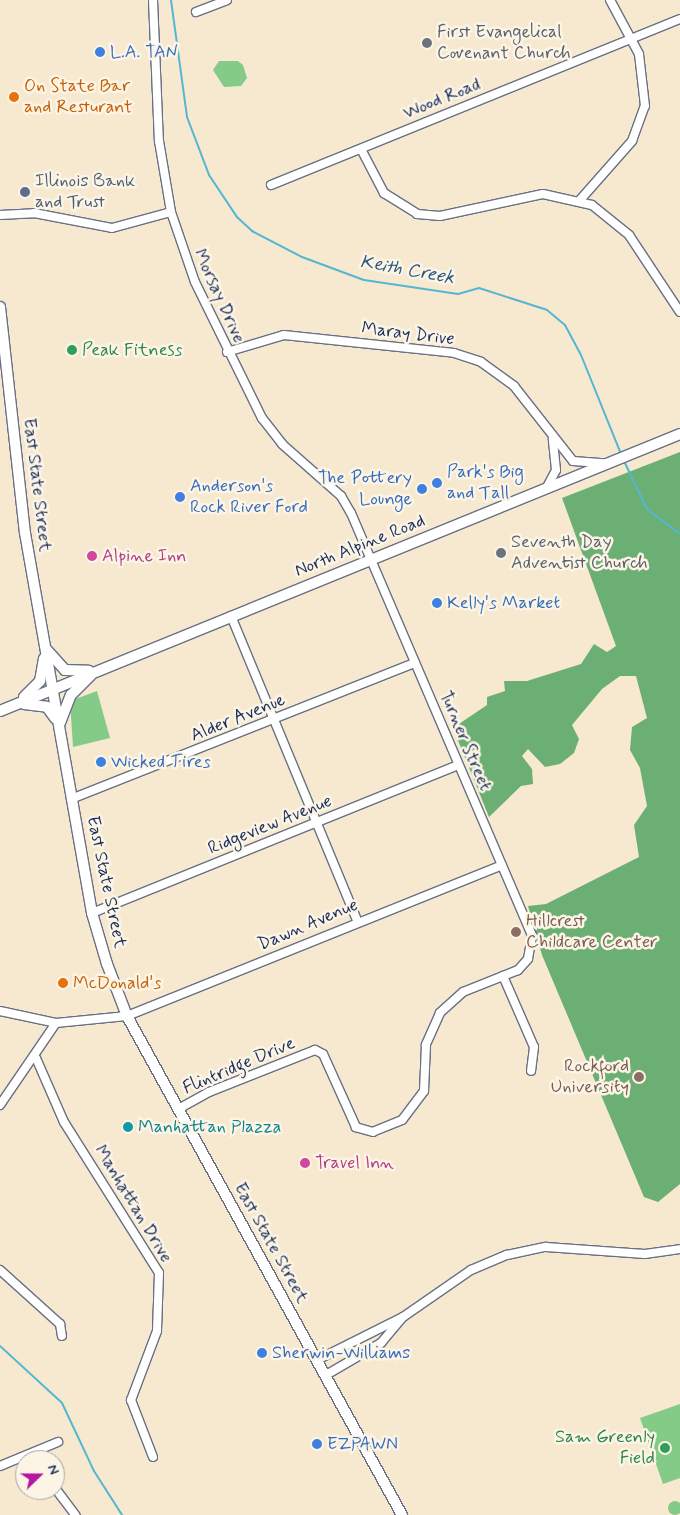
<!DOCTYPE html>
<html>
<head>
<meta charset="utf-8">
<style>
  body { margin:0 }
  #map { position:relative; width:680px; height:1515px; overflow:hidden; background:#f7e8d0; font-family:Mynerve,sans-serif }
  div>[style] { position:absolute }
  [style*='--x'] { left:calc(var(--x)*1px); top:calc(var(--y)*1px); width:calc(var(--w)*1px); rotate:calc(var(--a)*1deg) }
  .green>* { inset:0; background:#84cb87 }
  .round { border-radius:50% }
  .forest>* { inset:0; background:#6baf74 }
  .stream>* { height:2px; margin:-1px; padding:0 1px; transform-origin:1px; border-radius:1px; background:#54b7d2 }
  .roads { filter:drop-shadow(1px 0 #687086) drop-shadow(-1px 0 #687086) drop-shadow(0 1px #687086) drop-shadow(0 -1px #687086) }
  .minor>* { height:8px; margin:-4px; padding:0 4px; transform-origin:4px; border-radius:4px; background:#fff }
  .major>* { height:10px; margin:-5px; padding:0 5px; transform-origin:5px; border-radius:5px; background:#fff }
  .dots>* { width:14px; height:14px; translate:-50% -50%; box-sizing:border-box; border:2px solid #fcf5e5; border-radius:50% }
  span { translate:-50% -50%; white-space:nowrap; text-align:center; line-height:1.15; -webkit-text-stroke:5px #fcf5e5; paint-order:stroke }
  .worship-label { font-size:18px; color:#5b616d }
  .left { translate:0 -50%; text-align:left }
  .shop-label { font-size:18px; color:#366cbe }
  .right { translate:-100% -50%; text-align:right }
  .food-label { font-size:18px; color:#c56008 }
  .street-label { font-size:18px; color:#1b2f5e }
  .service-label { font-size:18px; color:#4e5e75 }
  .leisure-label { font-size:18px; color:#27864d }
  .hotel-label { font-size:18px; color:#b23c85 }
  .education-label { font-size:18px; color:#785e54 }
  .culture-label { font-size:18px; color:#0d838f }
  .water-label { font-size:19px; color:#2c5881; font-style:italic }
  .north { position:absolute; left:15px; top:1450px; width:50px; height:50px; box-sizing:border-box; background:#fcf5e5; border:1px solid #a2a6af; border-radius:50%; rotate:68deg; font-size:14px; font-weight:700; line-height:20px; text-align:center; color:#1b2f5e }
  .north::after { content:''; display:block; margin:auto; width:18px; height:22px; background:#b5179e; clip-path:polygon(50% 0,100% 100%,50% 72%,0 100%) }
</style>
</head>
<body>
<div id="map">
  <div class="green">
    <i style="clip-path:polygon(219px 61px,238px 61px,243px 65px,247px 78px,241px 86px,224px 87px,213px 70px)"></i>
    <i style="clip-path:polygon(97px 691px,110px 738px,73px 747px,70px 701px)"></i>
    <i style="clip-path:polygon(680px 1404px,680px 1478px,663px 1484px,640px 1418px)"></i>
    <i class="round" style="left:668px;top:1501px;width:14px;height:14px"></i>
  </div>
  <div class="forest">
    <i style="clip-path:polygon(680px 452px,680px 1184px,658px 1202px,644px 1197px,542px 955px,528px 906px,546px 904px,639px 857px,634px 825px,647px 806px,640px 768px,630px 750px,632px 727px,647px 718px,636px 676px,620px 676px,602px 689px,572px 725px,579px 739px,574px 753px,560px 764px,545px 767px,528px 749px,522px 756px,532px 769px,533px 784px,521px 786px,489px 817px,453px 728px,487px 705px,487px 697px,505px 691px,504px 681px,527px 681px,581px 664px,594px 644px,607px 652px,616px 646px,562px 498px)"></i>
  </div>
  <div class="stream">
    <i style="--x:171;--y:0;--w:118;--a:82.2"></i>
    <i style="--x:187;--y:117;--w:62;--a:69.2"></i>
    <i style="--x:209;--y:175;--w:50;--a:56.3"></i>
    <i style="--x:237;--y:217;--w:21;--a:43"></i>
    <i style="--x:252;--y:231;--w:56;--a:27.5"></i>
    <i style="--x:302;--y:257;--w:66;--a:20.4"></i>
    <i style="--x:364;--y:280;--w:95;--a:8.5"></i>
    <i style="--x:458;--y:294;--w:22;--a:-16"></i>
    <i style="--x:479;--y:288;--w:71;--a:17.9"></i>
    <i style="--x:547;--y:310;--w:23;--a:40"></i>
    <i style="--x:565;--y:325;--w:34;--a:62"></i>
    <i style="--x:581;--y:355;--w:107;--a:68"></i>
    <i style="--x:624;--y:461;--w:53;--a:64.4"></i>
    <i style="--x:647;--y:509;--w:41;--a:37.1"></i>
    <i style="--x:0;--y:1346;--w:84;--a:42.6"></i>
    <i style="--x:62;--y:1403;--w:75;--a:64.8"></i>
    <i style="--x:94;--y:1471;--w:52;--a:57.5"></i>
  </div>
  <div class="roads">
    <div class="minor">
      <i style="--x:153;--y:0;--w:141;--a:87.6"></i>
      <i style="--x:159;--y:141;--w:72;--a:80.4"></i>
      <i style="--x:171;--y:212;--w:74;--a:71.1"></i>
      <i style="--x:195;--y:282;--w:152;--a:63.8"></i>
      <i style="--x:262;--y:418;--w:33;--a:52"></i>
      <i style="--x:282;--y:444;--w:79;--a:41.4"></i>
      <i style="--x:341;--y:496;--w:20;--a:60"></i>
      <i style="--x:351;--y:513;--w:460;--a:66.8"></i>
      <i style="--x:532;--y:936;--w:23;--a:100"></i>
      <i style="--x:528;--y:959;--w:15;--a:132"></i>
      <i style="--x:518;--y:970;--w:59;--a:158.2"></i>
      <i style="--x:463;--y:992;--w:31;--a:138"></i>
      <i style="--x:440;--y:1013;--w:35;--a:114"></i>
      <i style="--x:426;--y:1045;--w:46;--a:92.5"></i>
      <i style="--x:424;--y:1091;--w:36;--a:127"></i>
      <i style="--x:402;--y:1120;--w:31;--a:158"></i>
      <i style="--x:373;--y:1132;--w:18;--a:-164"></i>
      <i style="--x:356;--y:1127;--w:80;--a:-114.3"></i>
      <i style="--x:323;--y:1054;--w:9;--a:-153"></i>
      <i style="--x:315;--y:1050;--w:114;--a:158.4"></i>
      <i style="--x:209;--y:1092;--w:35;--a:151"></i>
      <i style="--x:196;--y:12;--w:33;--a:-21"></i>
      <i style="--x:361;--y:149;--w:50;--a:62.4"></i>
      <i style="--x:384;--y:193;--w:39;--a:32"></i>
      <i style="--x:417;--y:214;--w:23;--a:5"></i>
      <i style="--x:440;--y:216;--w:105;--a:-12.1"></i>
      <i style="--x:543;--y:194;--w:50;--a:12.7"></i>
      <i style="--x:592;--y:205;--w:48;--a:39"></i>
      <i style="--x:629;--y:235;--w:92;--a:56.5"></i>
      <i style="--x:271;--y:185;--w:441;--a:-22.1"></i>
      <i style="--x:580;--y:200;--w:79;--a:-48.6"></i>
      <i style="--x:632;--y:141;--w:37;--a:-70"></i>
      <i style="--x:645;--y:106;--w:52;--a:-96.6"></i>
      <i style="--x:639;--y:54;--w:61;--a:-118.2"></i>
      <i style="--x:0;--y:215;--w:34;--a:-3"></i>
      <i style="--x:34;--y:213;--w:79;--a:10.9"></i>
      <i style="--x:112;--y:228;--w:61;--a:-15.2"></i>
      <i style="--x:227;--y:352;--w:59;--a:-16.6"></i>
      <i style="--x:284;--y:335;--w:171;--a:6"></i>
      <i style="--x:454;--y:353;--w:28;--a:18"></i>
      <i style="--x:481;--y:362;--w:41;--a:36"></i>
      <i style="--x:514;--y:386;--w:95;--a:51.8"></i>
      <i style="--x:573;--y:461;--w:31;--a:4"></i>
      <i style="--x:546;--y:489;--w:21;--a:-62"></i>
      <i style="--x:556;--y:470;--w:31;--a:-96"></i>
      <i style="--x:231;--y:616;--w:329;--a:67.5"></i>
      <i style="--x:71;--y:799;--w:370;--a:-21.6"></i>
      <i style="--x:92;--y:913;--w:395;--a:-22"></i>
      <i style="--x:503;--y:976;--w:77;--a:66.4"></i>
      <i style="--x:534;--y:1047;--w:24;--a:97"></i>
      <i style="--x:0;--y:1011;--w:57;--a:12.1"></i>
      <i style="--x:56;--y:1023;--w:71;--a:-5.6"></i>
      <i style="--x:127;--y:1016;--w:404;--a:-21.9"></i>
      <i style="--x:36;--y:1058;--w:70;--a:66.4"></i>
      <i style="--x:64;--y:1122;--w:178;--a:57.8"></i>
      <i style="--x:159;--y:1273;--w:58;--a:92"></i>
      <i style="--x:157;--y:1331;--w:74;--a:110.6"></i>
      <i style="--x:131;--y:1400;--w:61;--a:68.9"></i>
      <i style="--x:0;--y:1105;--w:99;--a:-55.7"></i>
      <i style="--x:0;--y:1270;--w:81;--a:42"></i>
      <i style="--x:60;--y:1324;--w:12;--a:81"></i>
      <i style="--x:317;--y:1360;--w:96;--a:-26.6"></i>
      <i style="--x:403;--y:1317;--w:83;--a:-34.7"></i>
      <i style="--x:471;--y:1270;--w:39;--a:-23"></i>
      <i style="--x:507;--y:1255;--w:40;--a:-12"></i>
      <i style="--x:546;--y:1247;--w:99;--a:4"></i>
      <i style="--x:645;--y:1254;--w:35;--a:-8"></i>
      <i style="--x:326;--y:1375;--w:64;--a:-30.2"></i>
      <i style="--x:381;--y:1343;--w:34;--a:-50"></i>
      <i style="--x:0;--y:1466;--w:63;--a:-22.5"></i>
      <i style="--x:55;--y:1488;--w:34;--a:53"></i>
    </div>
    <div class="major">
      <i style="--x:0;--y:307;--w:227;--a:83.7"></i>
      <i style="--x:25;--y:533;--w:386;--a:80"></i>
      <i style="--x:92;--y:913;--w:53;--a:73.6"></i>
      <i style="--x:107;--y:964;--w:56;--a:69"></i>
      <i style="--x:127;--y:1016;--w:570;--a:61.14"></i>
      <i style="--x:47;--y:650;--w:27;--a:48"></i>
      <i style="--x:65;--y:670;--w:24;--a:2"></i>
      <i style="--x:24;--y:697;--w:23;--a:-45"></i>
      <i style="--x:40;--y:681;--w:23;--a:-80"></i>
      <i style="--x:24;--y:704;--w:23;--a:7"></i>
      <i style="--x:47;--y:707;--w:14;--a:54"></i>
      <i style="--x:0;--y:711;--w:734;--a:-22.16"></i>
      <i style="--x:60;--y:723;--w:30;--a:-69"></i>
      <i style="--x:71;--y:695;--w:28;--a:-45"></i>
    </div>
  </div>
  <div class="dots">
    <i style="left:427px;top:43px;background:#6b7280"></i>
    <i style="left:100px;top:52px;background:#3f7fe0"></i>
    <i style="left:14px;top:97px;background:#e8710a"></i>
    <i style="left:25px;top:192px;background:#5c6f8a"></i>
    <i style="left:72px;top:350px;background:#2e9e5b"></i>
    <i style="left:437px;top:483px;background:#3f7fe0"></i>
    <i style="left:422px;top:489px;background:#3f7fe0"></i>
    <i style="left:180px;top:497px;background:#3f7fe0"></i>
    <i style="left:501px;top:553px;background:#6b7280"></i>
    <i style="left:92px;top:556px;background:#d1479c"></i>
    <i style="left:437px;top:603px;background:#3f7fe0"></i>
    <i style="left:101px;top:762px;background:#3f7fe0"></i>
    <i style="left:516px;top:932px;background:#8d6e63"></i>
    <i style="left:63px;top:983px;background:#e8710a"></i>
    <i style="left:639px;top:1077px;background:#8d6e63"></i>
    <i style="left:128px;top:1127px;background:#0f9aa8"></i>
    <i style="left:305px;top:1163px;background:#d1479c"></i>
    <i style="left:262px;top:1353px;background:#3f7fe0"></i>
    <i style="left:317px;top:1444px;background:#3f7fe0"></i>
    <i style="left:665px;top:1448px;background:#2e9e5b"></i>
  </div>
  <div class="worship-label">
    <span class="left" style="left:437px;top:43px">First Evangelical<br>Covenant Church</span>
    <span class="left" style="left:511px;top:553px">Seventh Day<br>Adventist Church</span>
  </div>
  <div class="shop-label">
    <span class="left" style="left:110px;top:52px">L.A. TAN</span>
    <span class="left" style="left:447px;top:483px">Park's Big<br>and Tall</span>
    <span class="right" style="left:412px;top:489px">The Pottery<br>Lounge</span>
    <span class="left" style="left:190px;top:497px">Anderson's<br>Rock River Ford</span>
    <span class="left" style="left:447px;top:603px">Kelly's Market</span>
    <span class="left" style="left:111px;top:762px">Wicked Tires</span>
    <span class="left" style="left:272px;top:1353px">Sherwin-Williams</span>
    <span class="left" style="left:327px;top:1444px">EZPAWN</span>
  </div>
  <div class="food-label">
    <span class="left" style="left:24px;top:97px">On State Bar<br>and Resturant</span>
    <span class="left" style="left:73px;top:983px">McDonald's</span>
  </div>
  <div class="street-label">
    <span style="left:442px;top:99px;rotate:-22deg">Wood Road</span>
    <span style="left:219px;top:296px;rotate:66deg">Morsay Drive</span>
    <span style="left:408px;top:334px;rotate:7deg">Maray Drive</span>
    <span style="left:37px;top:485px;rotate:83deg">East State Street</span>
    <span style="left:360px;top:546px;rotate:-22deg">North Alpine Road</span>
    <span style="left:238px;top:718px;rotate:-22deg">Alder Avenue</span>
    <span style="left:465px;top:741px;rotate:67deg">Turner Street</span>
    <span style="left:270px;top:825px;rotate:-22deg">Ridgeview Avenue</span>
    <span style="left:106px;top:882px;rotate:78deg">East State Street</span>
    <span style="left:308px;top:925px;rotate:-23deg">Dawn Avenue</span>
    <span style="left:239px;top:1066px;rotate:-23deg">Flintridge Drive</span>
    <span style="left:133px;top:1204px;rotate:59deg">Manhattan Drive</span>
    <span style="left:271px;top:1243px;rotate:61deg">East State Street</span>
  </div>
  <div class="service-label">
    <span class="left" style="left:35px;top:192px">Illinois Bank<br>and Trust</span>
  </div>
  <div class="leisure-label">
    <span class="left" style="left:82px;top:350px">Peak Fitness</span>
    <span class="right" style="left:655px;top:1448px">Sam Greenly<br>Field</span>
  </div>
  <div class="hotel-label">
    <span class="left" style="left:102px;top:556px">Alpine Inn</span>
    <span class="left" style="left:315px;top:1163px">Travel Inn</span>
  </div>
  <div class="education-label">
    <span class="left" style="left:526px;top:932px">Hillcrest<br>Childcare Center</span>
    <span class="right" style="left:629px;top:1077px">Rockford<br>University</span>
  </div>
  <div class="culture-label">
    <span class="left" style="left:138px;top:1127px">Manhattan Plazza</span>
  </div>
  <div class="water-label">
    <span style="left:407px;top:270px;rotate:10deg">Keith Creek</span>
  </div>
  <div class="north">N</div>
</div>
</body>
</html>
